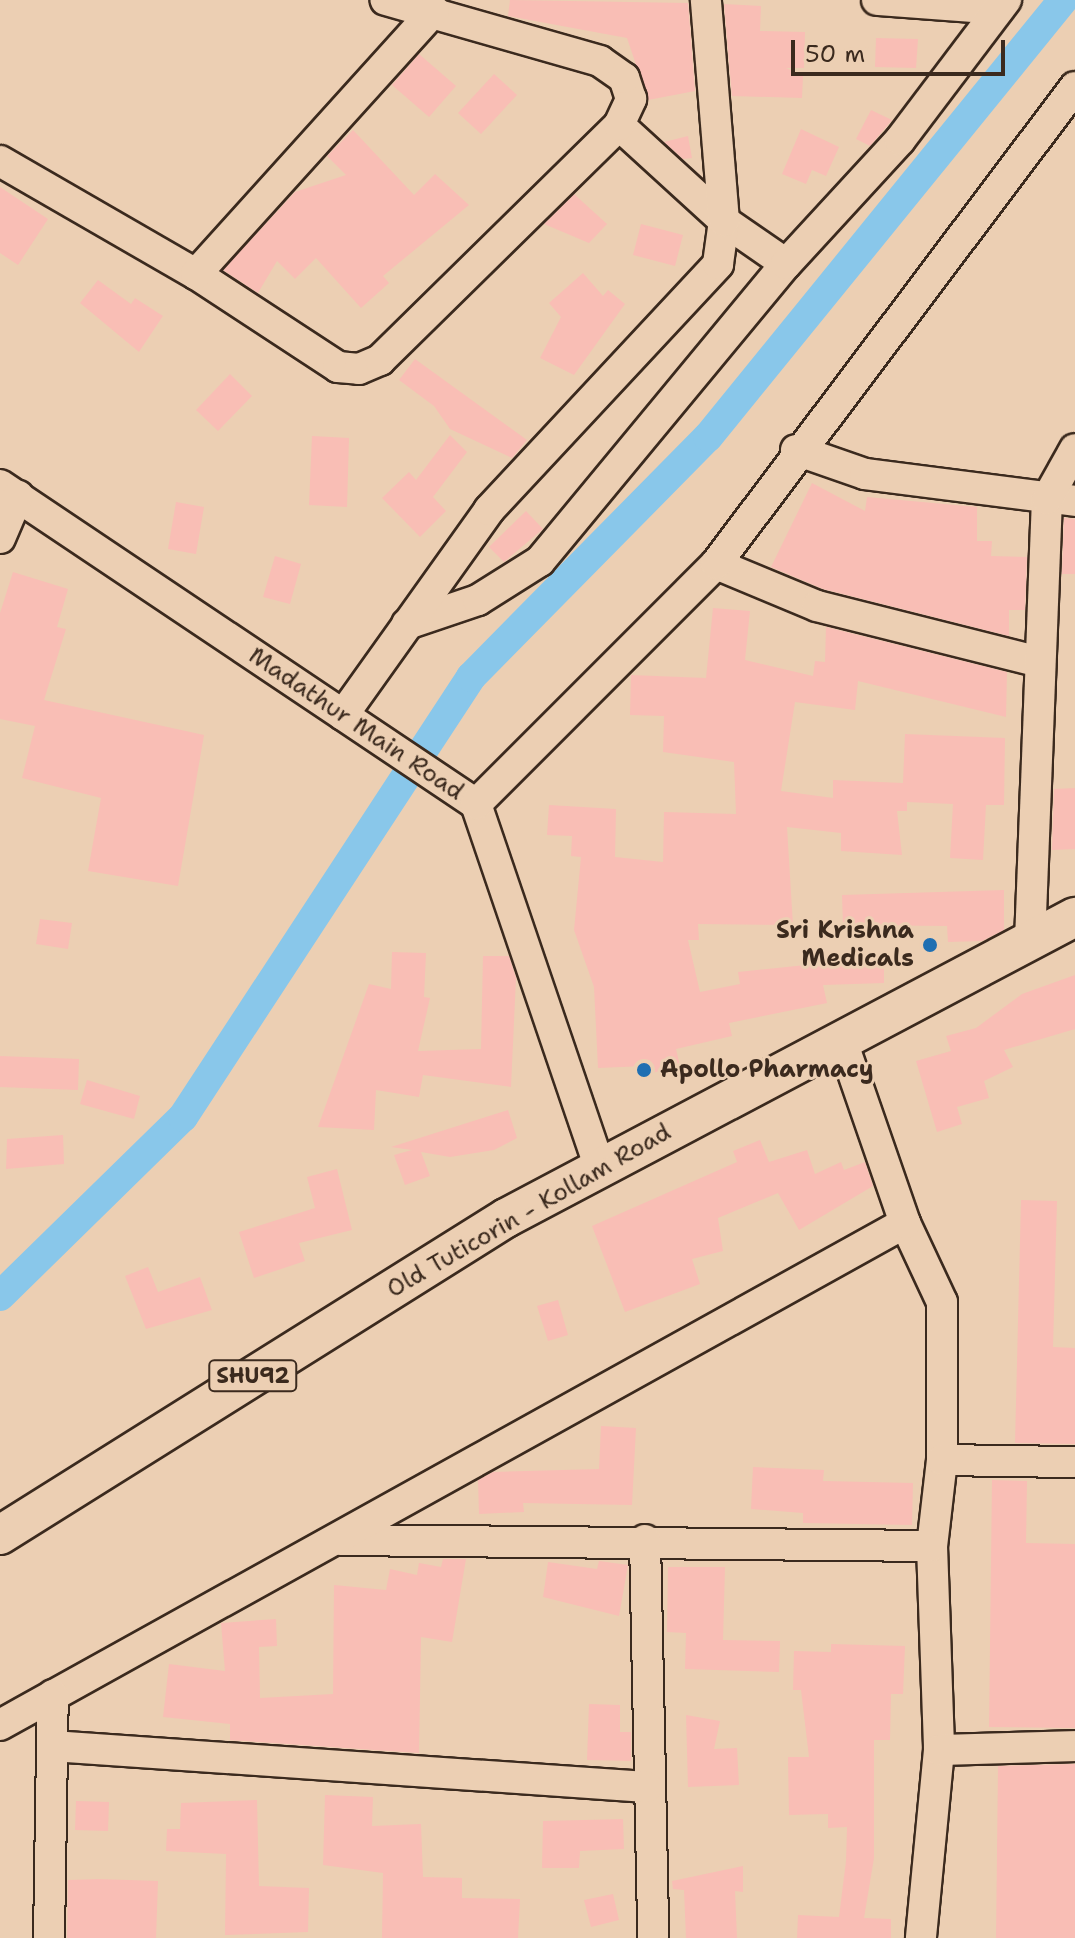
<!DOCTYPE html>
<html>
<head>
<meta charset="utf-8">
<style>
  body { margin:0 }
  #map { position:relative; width:1075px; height:1938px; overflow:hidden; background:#eccfb3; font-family:"Shantell Sans",sans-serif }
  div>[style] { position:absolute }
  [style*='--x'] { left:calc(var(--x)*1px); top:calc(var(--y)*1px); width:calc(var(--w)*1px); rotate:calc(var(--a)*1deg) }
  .canal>* { height:30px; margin:-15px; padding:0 15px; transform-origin:15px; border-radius:15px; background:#89c7ea }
  .building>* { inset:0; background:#f9beb5 }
  .roads { filter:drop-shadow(2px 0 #3b2a1e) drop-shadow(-2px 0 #3b2a1e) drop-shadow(0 2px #3b2a1e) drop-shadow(0 -2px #3b2a1e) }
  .minor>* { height:30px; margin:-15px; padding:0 15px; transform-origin:15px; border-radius:15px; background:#eccfb3 }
  .major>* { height:38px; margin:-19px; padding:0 19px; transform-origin:19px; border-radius:19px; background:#eccfb3 }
  .dots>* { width:22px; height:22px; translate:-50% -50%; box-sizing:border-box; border:4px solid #eccfb3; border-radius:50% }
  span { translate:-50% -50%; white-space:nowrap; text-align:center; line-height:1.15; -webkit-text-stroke:6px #eccfb3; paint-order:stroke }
  .shield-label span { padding:2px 6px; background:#eccfb3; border:2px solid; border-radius:6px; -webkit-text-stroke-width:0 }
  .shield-label { font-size:22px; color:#3b2a1e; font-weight:700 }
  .street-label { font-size:24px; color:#3b2a1e }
  .poi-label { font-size:24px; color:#3b2a1e; font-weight:700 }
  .right { translate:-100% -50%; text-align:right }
  .left { translate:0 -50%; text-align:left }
  .scale { position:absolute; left:791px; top:40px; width:214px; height:36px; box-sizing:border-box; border:4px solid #3b2a1e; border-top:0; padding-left:10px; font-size:24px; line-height:28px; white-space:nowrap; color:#3b2a1e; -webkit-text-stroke:6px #eccfb3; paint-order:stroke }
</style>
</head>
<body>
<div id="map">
  <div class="canal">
    <i style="--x:0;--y:1296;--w:256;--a:-44.4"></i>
    <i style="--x:183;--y:1117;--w:526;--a:-56.79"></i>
    <i style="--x:471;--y:677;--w:337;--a:-45.4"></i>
    <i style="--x:708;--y:437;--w:563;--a:-50.91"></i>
  </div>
  <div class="building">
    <i style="clip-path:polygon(510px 0,688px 3px,695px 91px,648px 100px,627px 38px,508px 16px)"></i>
    <i style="clip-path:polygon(724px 4px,761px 6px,760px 31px,805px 32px,804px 68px,786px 68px,803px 76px,802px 98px,732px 96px)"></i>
    <i style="clip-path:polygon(876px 38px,918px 39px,916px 68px,875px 67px)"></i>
    <i style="clip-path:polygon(419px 54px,456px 86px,429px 117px,392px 85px)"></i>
    <i style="clip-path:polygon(494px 74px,517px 95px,481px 134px,458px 113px)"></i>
    <i style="clip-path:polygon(871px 110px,892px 120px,870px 146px,856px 139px)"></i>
    <i style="clip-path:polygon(801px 129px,839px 147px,826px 176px,812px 170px,806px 184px,782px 174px)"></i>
    <i style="clip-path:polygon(353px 130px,414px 195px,435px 174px,469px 205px,383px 276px,389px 283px,361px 308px,316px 258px,295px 279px,277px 261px,258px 293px,223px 270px,295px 192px,346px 175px,327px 156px)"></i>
    <i style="clip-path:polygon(688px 136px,692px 158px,683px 159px,664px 142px)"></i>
    <i style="clip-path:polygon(0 187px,48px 219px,18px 265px,0 253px)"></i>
    <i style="clip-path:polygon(574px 194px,607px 224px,589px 243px,544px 224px)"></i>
    <i style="clip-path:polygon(641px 224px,683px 235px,675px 266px,633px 255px)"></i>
    <i style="clip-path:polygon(583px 273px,603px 296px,608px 290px,625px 304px,574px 375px,540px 358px,561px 317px,549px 303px)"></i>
    <i style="clip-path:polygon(98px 280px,131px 304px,135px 298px,163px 316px,139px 352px,80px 303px)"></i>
    <i style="clip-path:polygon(415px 359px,527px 440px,512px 458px,450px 429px,434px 406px,399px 380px)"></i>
    <i style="clip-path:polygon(230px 374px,252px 396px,218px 431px,196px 410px)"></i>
    <i style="clip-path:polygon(450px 435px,467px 452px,433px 497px,446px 511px,420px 537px,382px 498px,409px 472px,416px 480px)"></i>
    <i style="clip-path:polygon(312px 436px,349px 438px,347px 507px,309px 505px)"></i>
    <i style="clip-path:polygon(812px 483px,865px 511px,867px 497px,977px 507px,977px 541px,992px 541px,991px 556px,1027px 557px,1025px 610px,1009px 610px,1009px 636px,823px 589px,771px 567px)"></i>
    <i style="clip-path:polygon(176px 502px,204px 507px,196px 554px,168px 549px)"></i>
    <i style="clip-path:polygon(526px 511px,543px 529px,504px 562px,489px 547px)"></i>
    <i style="clip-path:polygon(1064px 518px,1075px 519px,1075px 574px,1062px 574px)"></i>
    <i style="clip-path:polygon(275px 556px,301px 564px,290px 604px,263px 597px)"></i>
    <i style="clip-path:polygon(13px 572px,68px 589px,57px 627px,66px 629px,44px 700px,204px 735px,178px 886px,88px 871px,101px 798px,22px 778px,35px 726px,0 719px,0 613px)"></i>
    <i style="clip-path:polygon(713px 608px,750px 611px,745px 660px,813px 676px,815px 661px,825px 662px,826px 627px,1007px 672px,1006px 717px,858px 681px,855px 710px,795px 702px,781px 791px,833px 798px,833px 780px,903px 783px,905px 734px,1005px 738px,1004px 805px,986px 805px,983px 860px,950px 858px,953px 804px,907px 802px,907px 811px,897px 811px,902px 855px,841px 851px,841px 833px,787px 827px,793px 925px,698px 924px,699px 940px,688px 940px,700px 992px,740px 984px,738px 972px,884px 957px,884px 983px,823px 985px,827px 1003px,729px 1023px,732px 1036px,676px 1049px,680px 1066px,648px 1074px,646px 1066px,598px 1068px,594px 987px,574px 930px,581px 857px,571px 856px,572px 836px,547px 835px,549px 805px,616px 809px,615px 857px,663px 862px,664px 812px,736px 814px,734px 762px,663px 752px,664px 716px,630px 715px,631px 675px,706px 678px)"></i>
    <i style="clip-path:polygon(1075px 788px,1075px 849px,1052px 850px,1054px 789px)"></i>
    <i style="clip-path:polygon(1004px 890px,1004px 930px,982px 941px,948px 942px,947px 926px,843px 925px,842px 895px)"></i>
    <i style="clip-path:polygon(40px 919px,72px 923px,68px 949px,36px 944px)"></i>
    <i style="clip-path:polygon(392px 952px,426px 953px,424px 997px,430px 998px,418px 1051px,481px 1049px,483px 956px,509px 956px,516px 978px,511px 1087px,423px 1075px,419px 1097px,376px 1090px,374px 1130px,318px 1127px,369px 984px,391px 989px)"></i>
    <i style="clip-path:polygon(1075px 975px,1075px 1029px,1004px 1050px,1013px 1067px,984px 1081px,989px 1098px,957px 1107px,962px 1124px,937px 1132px,916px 1061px,951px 1051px,946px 1036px,976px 1028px,1022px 994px)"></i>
    <i style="clip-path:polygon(0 1056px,79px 1059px,78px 1090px,0 1087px)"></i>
    <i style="clip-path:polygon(87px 1080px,140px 1096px,134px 1119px,80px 1104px)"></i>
    <i style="clip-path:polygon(508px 1110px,517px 1138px,494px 1150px,450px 1157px,421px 1152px,430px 1176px,405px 1185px,394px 1155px,412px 1150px,391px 1147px)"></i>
    <i style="clip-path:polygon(63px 1135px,64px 1164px,6px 1169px,7px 1139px)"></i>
    <i style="clip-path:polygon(760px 1140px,769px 1162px,807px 1150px,815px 1174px,841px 1162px,844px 1170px,865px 1162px,873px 1186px,799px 1230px,778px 1193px,718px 1218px,723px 1251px,692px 1259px,700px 1284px,625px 1312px,592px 1226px,737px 1162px,733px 1151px)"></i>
    <i style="clip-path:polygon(337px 1169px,352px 1230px,299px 1243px,305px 1261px,254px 1278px,239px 1232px,315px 1208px,307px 1177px)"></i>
    <i style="clip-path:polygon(1021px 1200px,1057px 1201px,1053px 1347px,1075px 1348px,1075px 1444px,1015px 1443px)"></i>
    <i style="clip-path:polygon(148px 1267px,158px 1292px,200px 1277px,212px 1310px,146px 1329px,125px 1276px)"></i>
    <i style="clip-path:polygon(558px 1300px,568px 1335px,548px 1341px,537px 1306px)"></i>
    <i style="clip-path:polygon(601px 1426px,636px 1428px,632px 1505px,523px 1503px,524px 1512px,479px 1514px,478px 1480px,493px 1472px,599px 1469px)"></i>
    <i style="clip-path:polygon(753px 1467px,824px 1470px,823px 1481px,913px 1483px,912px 1525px,803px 1523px,803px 1513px,751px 1509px)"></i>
    <i style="clip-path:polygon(992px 1480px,1027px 1481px,1026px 1543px,1075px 1544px,1075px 1728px,989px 1727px)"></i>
    <i style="clip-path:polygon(443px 1559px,466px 1559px,452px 1642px,421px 1637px,419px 1753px,230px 1740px,230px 1724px,163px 1717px,169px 1664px,225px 1671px,221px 1623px,276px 1619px,277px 1646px,259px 1647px,260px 1698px,333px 1694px,334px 1585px,386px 1590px,390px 1569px,417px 1575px,419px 1563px,441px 1567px)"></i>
    <i style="clip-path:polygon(599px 1561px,628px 1565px,619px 1616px,543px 1597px,548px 1562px,597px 1569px)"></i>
    <i style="clip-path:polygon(668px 1567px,725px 1567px,723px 1640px,780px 1641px,779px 1672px,685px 1669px,686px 1633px,667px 1632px)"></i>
    <i style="clip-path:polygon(831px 1644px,905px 1646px,903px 1694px,891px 1694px,890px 1740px,874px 1740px,874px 1858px,864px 1918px,891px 1919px,891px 1938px,797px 1938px,798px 1915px,839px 1917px,846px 1861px,847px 1827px,828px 1828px,828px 1814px,789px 1815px,788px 1757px,809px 1757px,801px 1690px,793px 1690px,794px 1651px,831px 1652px)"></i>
    <i style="clip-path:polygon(589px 1704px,620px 1705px,620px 1732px,631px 1732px,631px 1761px,587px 1760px)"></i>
    <i style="clip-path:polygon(686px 1715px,720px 1721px,714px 1749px,737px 1748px,739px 1785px,688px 1787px)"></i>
    <i style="clip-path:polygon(1075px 1764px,1075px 1938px,996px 1938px,998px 1766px)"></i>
    <i style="clip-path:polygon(325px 1795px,373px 1797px,372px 1826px,421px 1824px,423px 1877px,462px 1878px,462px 1898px,520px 1899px,518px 1938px,382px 1938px,383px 1873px,323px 1865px)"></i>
    <i style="clip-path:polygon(257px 1800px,259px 1886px,309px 1888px,308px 1932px,225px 1935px,226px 1854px,166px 1851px,167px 1829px,180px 1829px,181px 1803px)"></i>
    <i style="clip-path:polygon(76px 1801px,109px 1802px,108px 1831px,75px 1830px)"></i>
    <i style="clip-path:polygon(623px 1819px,624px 1849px,580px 1851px,579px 1868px,542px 1868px,543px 1821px)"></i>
    <i style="clip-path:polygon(743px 1866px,743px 1892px,735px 1891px,737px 1938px,686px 1938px,684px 1890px,673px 1889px,672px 1881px)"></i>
    <i style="clip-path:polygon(99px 1879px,158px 1881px,156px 1938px,67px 1938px,68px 1880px)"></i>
    <i style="clip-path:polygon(613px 1894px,619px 1920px,591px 1927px,584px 1900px)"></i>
  </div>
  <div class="roads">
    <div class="minor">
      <i style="--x:877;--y:0;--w:122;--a:4.2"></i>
      <i style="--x:619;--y:125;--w:142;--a:42.4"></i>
      <i style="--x:724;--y:221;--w:75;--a:34.7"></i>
      <i style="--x:0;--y:161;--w:226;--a:30"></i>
      <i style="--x:196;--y:274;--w:170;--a:33.2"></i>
      <i style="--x:338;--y:367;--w:21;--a:5"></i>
      <i style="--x:359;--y:369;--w:23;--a:-23"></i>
      <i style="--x:380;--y:360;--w:335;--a:-44.5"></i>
      <i style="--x:619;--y:125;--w:29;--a:-65"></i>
      <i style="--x:631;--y:99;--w:22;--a:-108"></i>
      <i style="--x:624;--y:78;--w:29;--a:-145"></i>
      <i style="--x:600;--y:61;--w:223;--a:-164.1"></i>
      <i style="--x:196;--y:274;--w:355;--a:-47.9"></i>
      <i style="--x:796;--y:450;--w:73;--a:19.2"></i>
      <i style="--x:865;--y:474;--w:212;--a:7.3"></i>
      <i style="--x:0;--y:485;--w:573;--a:33.83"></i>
      <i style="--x:476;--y:804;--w:381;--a:71.2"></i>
      <i style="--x:0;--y:538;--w:46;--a:-66.8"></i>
      <i style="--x:716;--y:564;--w:109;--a:22.6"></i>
      <i style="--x:817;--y:606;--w:226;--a:14.1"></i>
      <i style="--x:407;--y:624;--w:75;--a:-18.7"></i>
      <i style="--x:478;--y:600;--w:73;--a:-32.2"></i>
      <i style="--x:540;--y:561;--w:386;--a:-50.4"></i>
      <i style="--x:786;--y:264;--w:168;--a:-47.4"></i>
      <i style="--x:900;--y:140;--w:176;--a:-52.9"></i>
      <i style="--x:343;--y:715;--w:252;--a:-54.5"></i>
      <i style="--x:489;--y:510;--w:336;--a:-47"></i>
      <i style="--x:718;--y:264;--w:43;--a:-82.1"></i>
      <i style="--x:724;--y:221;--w:222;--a:-94.7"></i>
      <i style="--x:476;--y:804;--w:339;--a:-45"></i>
      <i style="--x:716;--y:564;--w:597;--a:-53.03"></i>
      <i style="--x:1030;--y:941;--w:442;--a:-87.8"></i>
      <i style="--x:1047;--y:499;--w:57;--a:-60.8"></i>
      <i style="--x:905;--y:1223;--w:87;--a:64.9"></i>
      <i style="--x:942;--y:1302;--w:158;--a:90"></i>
      <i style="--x:942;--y:1460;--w:87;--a:96.6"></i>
      <i style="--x:932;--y:1546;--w:204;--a:88"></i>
      <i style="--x:939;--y:1750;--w:189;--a:95.5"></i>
      <i style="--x:942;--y:1460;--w:133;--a:0.9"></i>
      <i style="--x:340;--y:1540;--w:592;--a:0.58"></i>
      <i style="--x:645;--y:1540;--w:398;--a:88.8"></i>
      <i style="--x:0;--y:1725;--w:1035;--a:-29.02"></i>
      <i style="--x:905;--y:1223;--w:193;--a:-109.1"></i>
      <i style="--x:52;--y:1746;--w:596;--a:3.94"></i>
      <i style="--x:939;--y:1750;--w:136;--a:-1.7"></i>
      <i style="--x:49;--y:1938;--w:243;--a:-89.1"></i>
    </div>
    <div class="major">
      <i style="--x:0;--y:1535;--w:597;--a:-32.07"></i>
      <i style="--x:506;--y:1218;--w:644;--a:-27.88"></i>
    </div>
  </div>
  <div class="dots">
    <i style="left:930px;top:945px;background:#1f6fb2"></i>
    <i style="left:644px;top:1070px;background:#1f6fb2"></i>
  </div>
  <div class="shield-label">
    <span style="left:253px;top:1376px">SHU92</span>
  </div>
  <div class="street-label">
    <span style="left:356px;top:724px;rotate:34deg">Madathur Main Road</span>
    <span style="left:529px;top:1211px;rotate:-30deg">Old Tuticorin - Kollam Road</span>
  </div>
  <div class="poi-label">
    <span class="right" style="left:914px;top:945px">Sri Krishna<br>Medicals</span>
    <span class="left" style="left:660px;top:1070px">Apollo Pharmacy</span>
  </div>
  <div class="scale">50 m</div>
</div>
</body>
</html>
